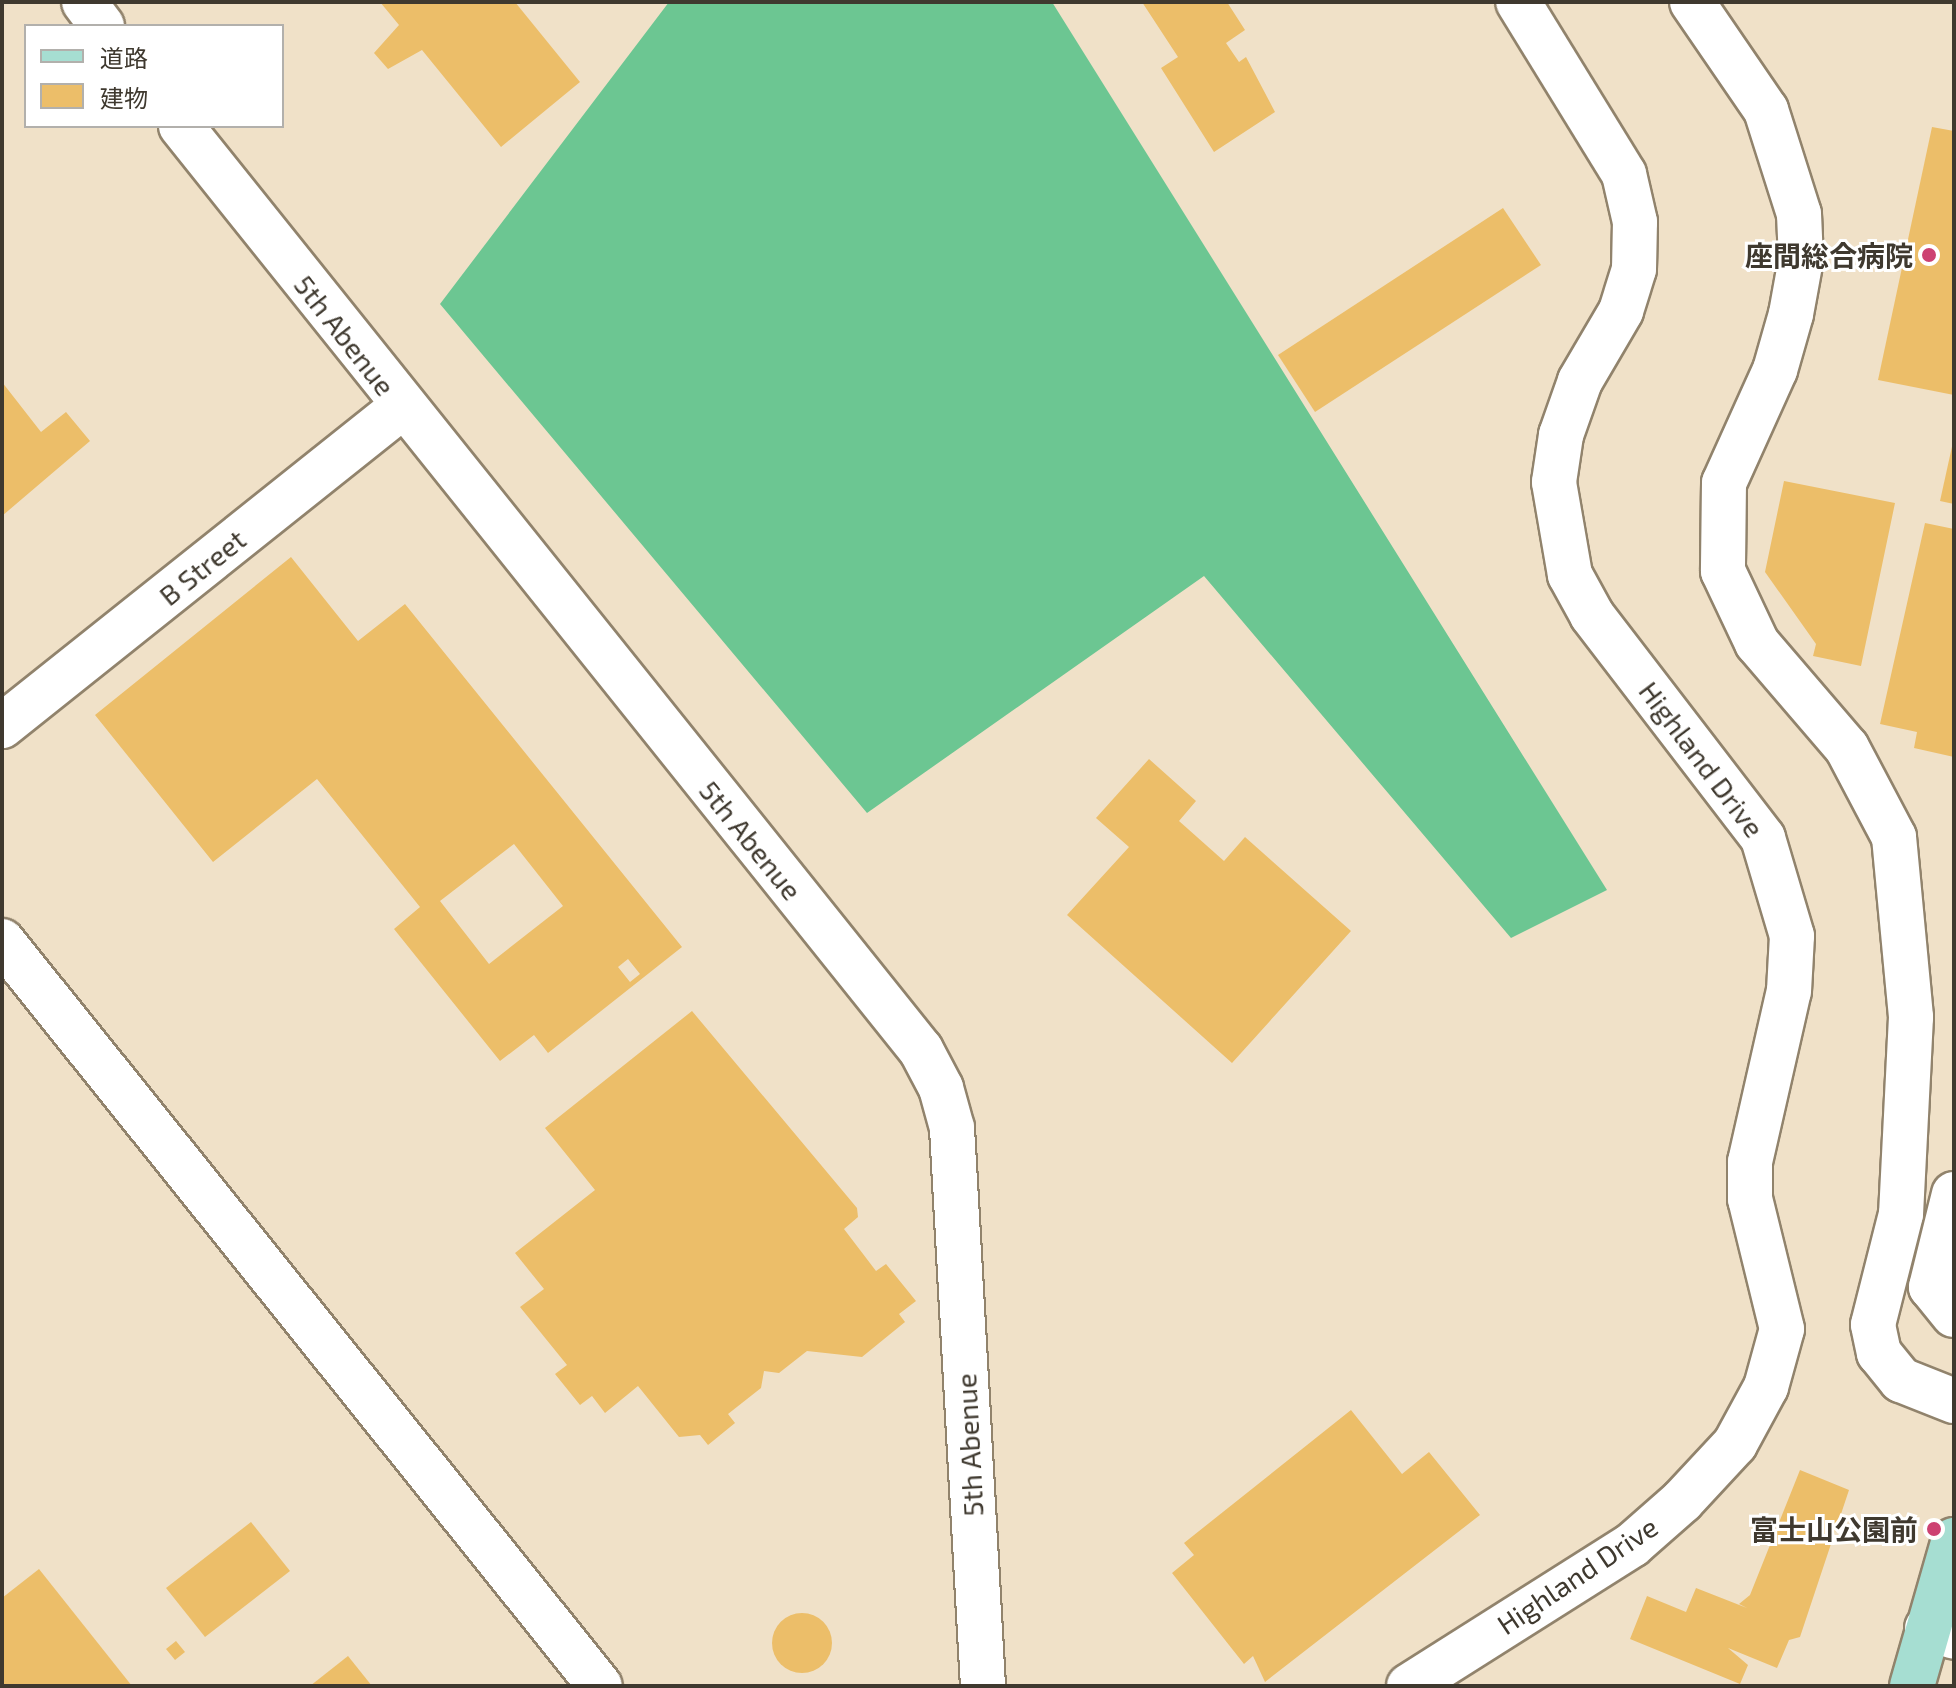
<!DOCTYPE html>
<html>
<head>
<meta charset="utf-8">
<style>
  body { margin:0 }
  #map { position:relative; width:1956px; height:1688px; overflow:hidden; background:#f0e1c8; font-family:"Exo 2","Noto Sans JP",sans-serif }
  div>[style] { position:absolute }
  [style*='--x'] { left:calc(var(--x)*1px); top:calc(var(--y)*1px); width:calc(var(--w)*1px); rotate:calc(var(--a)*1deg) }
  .forest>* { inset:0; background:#6cc692 }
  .building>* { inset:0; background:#ecbe69 }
  .round { border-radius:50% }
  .roads { filter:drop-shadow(2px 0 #91836c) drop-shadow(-2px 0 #91836c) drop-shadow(0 2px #91836c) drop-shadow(0 -2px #91836c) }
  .minor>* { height:44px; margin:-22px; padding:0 22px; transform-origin:22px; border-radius:22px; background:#fff }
  .major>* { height:44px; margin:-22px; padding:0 22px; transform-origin:22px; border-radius:22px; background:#a6ded2 }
  .dots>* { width:22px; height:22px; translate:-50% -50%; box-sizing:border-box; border:4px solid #fff; border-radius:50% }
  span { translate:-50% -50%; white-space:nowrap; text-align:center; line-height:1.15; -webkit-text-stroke:6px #fff; paint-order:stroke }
  .poi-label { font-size:28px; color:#3f392f; font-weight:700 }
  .right { translate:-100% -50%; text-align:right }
  .street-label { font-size:28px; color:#3f392f }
  .frame { position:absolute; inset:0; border:4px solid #3f392f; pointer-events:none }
  .legend { position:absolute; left:24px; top:24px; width:260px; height:104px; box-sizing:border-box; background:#fff; border:2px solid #b2b0ac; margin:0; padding:10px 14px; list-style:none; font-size:24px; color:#3f392f }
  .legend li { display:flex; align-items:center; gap:16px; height:40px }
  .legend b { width:40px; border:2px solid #b2b0ac }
</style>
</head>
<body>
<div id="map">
  <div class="forest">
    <i style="clip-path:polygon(669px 2px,1052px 2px,1607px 890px,1511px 938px,1204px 576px,867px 813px,440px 304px)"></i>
  </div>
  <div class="building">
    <i style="clip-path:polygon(380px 2px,515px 2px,580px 82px,501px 147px,422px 50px,388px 69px,374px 53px,399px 25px)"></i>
    <i style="clip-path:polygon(1142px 2px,1227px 2px,1245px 30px,1226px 43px,1239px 62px,1246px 57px,1275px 112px,1214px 152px,1161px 68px,1178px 57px)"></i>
    <i style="clip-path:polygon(1932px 127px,1954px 131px,1954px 395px,1878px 380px)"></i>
    <i style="clip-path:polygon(1503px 208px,1541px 265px,1315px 412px,1278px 355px)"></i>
    <i style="clip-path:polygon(2px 382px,41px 432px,66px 412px,90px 441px,2px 516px)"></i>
    <i style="clip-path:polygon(1953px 442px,1954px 442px,1954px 504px,1940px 501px)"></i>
    <i style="clip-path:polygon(1784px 481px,1895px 503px,1861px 666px,1813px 656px,1816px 644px,1765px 572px)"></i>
    <i style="clip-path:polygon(1925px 523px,1954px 529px,1954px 757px,1914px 748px,1917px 732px,1880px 724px)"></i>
    <i style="clip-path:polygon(evenodd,291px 557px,358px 641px,405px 604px,682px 947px,548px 1053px,534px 1035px,500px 1061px,394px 929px,420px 907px,317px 779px,213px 862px,95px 715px,291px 557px,514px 844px,563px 906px,489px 964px,440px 901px,514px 844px,291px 557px,628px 959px,640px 974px,630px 982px,618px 967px,628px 959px)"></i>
    <i style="clip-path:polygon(1149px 759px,1196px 801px,1179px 821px,1224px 861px,1245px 837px,1351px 931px,1232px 1063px,1067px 915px,1129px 847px,1096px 818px)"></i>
    <i style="clip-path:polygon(692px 1011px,857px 1208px,858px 1217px,844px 1229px,876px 1271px,886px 1264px,916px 1301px,899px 1314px,905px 1322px,862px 1357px,807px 1351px,779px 1373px,764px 1371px,761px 1388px,728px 1414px,735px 1423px,708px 1445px,700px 1435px,679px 1437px,638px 1386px,605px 1413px,592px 1396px,580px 1405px,555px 1374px,567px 1365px,520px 1307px,544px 1289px,515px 1253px,595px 1190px,545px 1128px)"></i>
    <i style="clip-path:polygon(1351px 1410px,1402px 1474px,1429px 1452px,1480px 1515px,1265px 1682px,1253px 1656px,1244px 1664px,1172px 1573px,1194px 1555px,1184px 1543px)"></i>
    <i style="clip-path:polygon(1800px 1470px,1849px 1490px,1800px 1637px,1789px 1640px,1777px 1668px,1728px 1648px,1748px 1665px,1740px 1684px,1630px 1639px,1647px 1596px,1686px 1612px,1696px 1588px,1747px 1608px,1739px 1604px,1750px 1595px)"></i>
    <i style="clip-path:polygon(251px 1522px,290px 1571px,205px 1637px,166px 1588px)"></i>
    <i style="clip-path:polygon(39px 1569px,132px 1686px,2px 1686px,2px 1598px)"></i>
    <i class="round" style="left:772px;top:1613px;width:60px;height:60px"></i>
    <i style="clip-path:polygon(176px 1641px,185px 1652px,175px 1660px,166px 1649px)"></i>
    <i style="clip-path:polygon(348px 1656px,372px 1686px,310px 1686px)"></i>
  </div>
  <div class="roads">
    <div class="minor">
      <i style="--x:84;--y:2;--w:30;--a:53"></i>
      <i style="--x:1692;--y:2;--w:131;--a:55.6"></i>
      <i style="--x:1766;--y:110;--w:109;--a:72.4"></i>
      <i style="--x:1799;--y:214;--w:45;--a:87.5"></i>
      <i style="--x:1801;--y:259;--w:56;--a:100.3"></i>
      <i style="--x:1791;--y:314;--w:58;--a:105.9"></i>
      <i style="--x:1775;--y:370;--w:124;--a:114.3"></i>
      <i style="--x:1724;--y:483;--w:88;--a:90.7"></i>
      <i style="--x:1723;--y:571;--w:80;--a:64.7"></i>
      <i style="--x:1757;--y:643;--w:138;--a:49.4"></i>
      <i style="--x:1847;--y:748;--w:101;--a:62.2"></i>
      <i style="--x:1894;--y:837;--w:181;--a:84.6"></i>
      <i style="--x:1911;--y:1017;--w:197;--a:92.9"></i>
      <i style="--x:1901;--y:1214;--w:114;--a:104.2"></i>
      <i style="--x:1873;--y:1325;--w:29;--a:78"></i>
      <i style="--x:1879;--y:1353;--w:35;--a:51"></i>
      <i style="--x:1901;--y:1380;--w:57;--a:21.6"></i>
      <i style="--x:181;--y:126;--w:1184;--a:51.31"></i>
      <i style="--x:921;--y:1050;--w:43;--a:62.2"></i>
      <i style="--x:941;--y:1088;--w:41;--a:74.6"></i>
      <i style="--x:952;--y:1128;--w:559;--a:86.82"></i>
      <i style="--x:2;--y:726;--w:512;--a:-38.57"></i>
      <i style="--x:2;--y:941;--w:955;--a:51.25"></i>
      <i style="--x:1954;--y:1194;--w:96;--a:103.9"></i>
      <i style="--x:1931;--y:1287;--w:36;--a:51"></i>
      <i style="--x:1927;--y:1628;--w:28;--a:18"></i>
      <i style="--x:1409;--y:1686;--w:264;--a:-32.3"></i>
      <i style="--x:1632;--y:1545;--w:67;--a:-41.3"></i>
      <i style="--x:1682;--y:1501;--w:78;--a:-47.1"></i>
      <i style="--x:1735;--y:1444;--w:65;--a:-61.5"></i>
      <i style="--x:1766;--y:1387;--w:60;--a:-74.6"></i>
      <i style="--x:1782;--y:1329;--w:134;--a:-103.8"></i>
      <i style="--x:1750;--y:1199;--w:37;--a:-90"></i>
      <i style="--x:1750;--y:1162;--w:175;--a:-77.2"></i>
      <i style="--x:1789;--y:991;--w:55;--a:-86.9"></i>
      <i style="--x:1792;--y:936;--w:102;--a:-106.5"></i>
      <i style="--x:1763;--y:838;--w:281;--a:-127.5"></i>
      <i style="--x:1592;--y:615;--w:46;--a:-118.8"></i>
      <i style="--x:1570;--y:575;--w:94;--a:-99.8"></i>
      <i style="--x:1554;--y:482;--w:48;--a:-81.5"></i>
      <i style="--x:1561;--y:435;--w:57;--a:-70.6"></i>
      <i style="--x:1580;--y:381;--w:81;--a:-59.6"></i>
      <i style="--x:1621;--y:311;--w:44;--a:-72.8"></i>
      <i style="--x:1634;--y:269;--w:47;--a:-88.8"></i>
      <i style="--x:1635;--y:222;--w:49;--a:-102.9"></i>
      <i style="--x:1624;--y:174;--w:202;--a:-121.6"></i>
    </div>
    <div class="major">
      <i style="--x:1912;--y:1686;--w:152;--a:-74"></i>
    </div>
  </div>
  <div class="dots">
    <i style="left:1929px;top:255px;background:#cd4172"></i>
    <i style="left:1934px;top:1529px;background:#cd4172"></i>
  </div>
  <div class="poi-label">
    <span class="right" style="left:1913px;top:255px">座間総合病院</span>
    <span class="right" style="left:1918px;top:1529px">富士山公園前</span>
  </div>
  <div class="street-label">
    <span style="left:345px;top:335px;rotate:52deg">5th Abenue</span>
    <span style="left:202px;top:567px;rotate:-39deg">B Street</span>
    <span style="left:1702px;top:759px;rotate:53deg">Highland Drive</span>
    <span style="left:751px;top:840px;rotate:51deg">5th Abenue</span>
    <span style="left:969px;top:1445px;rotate:-93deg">5th Abenue</span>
    <span style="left:1577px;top:1575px;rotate:-34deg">Highland Drive</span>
  </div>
  <div class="frame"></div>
  <ul class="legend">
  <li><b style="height:10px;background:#a6ded2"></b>道路</li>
  <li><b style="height:22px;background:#ecbe69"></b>建物</li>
  </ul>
</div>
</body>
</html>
